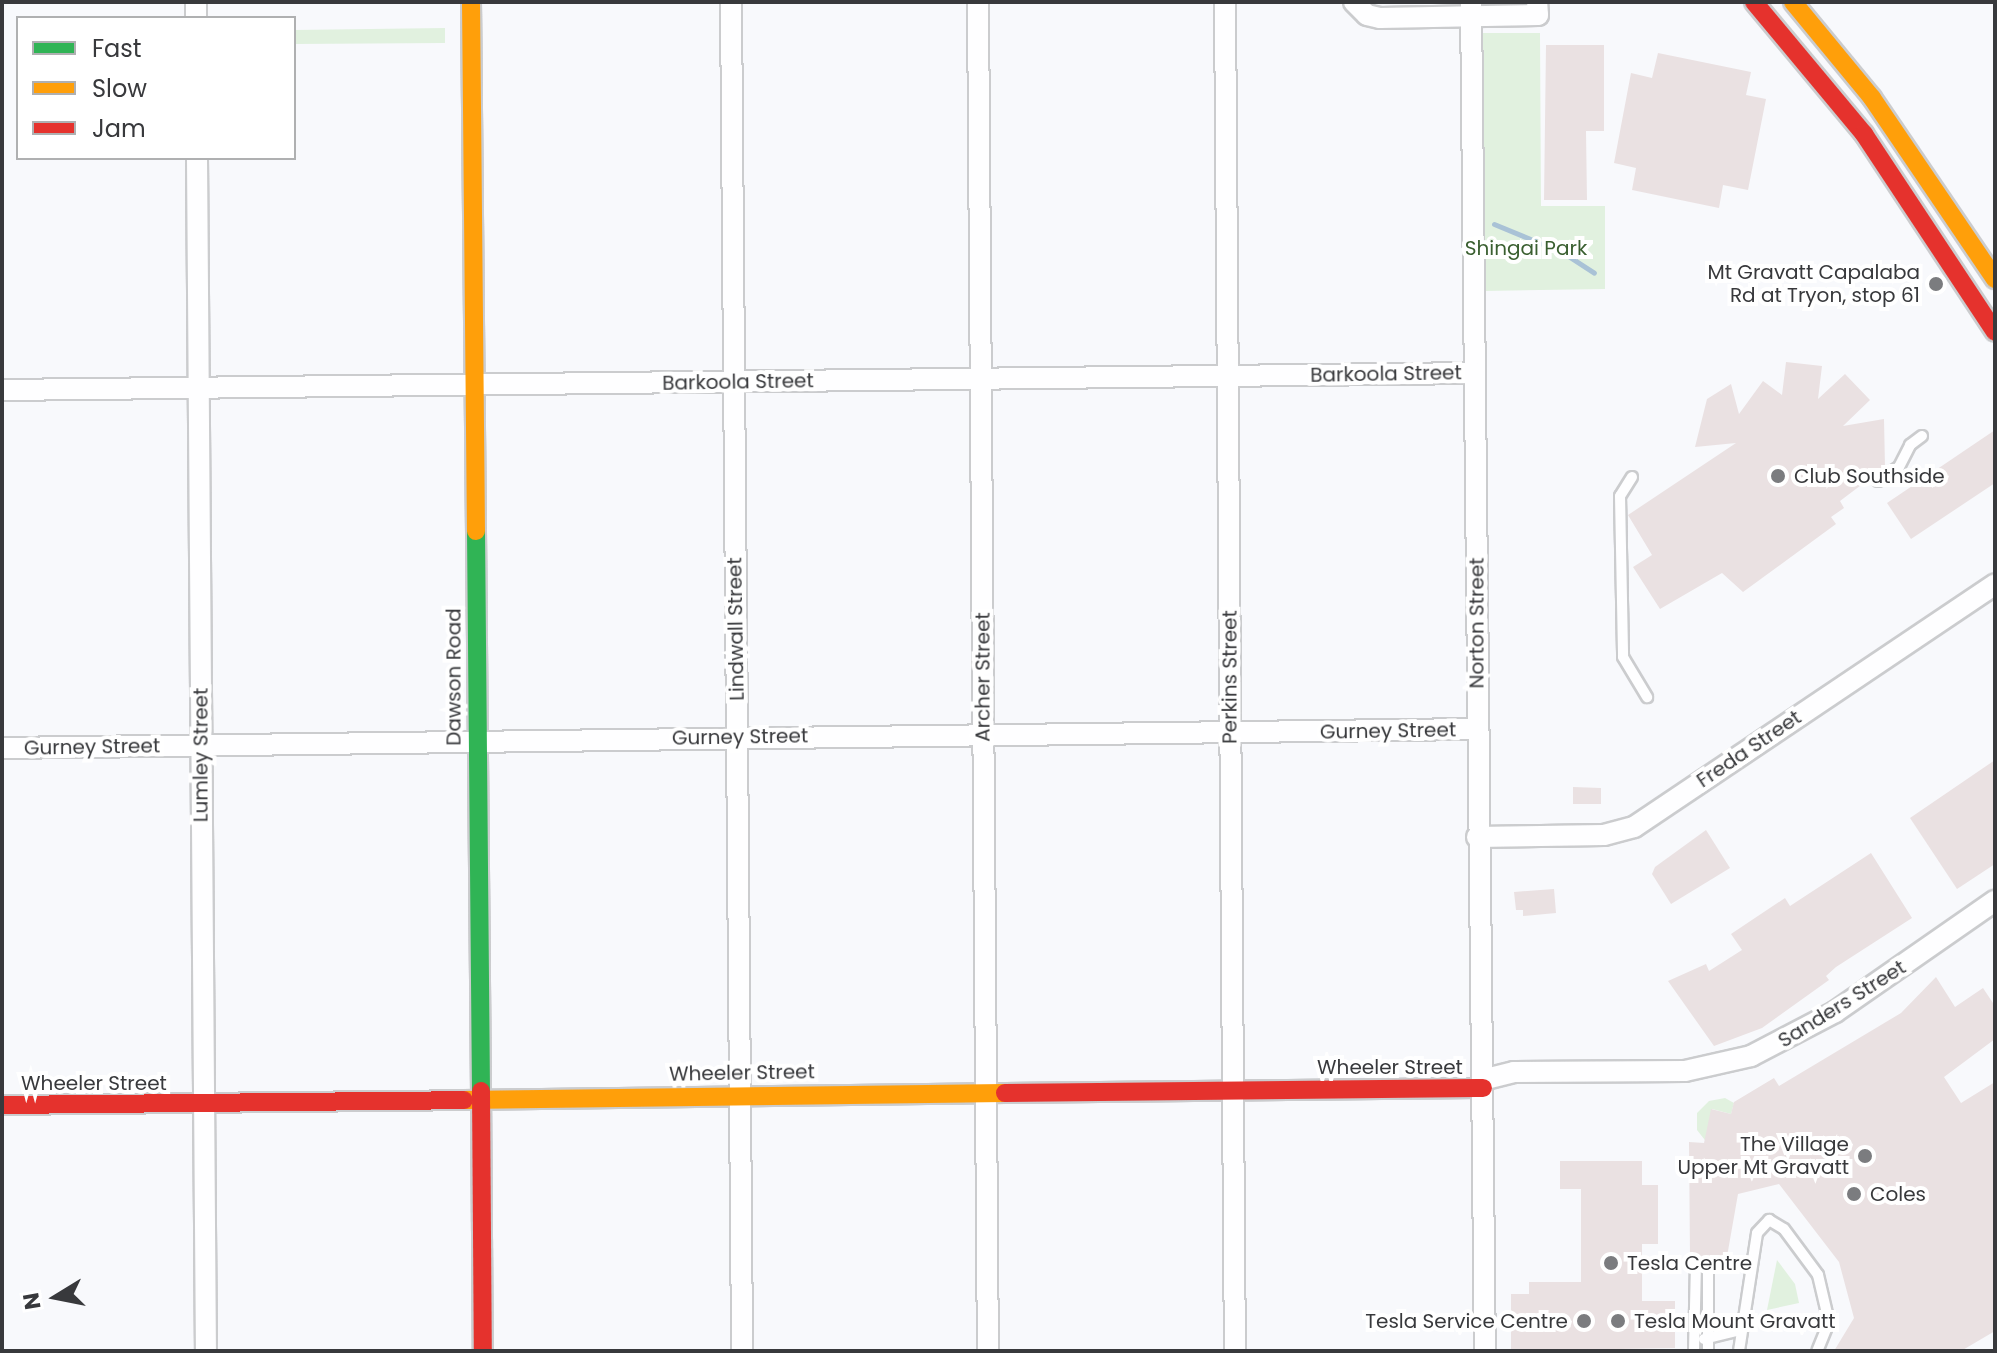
<!DOCTYPE html>
<html>
<head>
<meta charset="utf-8">
<style>
  body { margin:0 }
  #map { position:relative; width:1997px; height:1353px; overflow:hidden; background:#f8f9fc; font-family:Poppins,sans-serif }
  div>[style] { position:absolute }
  [style*='--x'] { left:calc(var(--x)*1px); top:calc(var(--y)*1px); width:calc(var(--w)*1px); rotate:calc(var(--a)*1deg) }
  .green>* { inset:0; background:#e1f1df }
  .stream>* { height:5px; margin:-2.5px; padding:0 2.5px; transform-origin:2.5px; border-radius:2.5px; background:#a9c2d6 }
  .building>* { inset:0; background:#eae1e2 }
  .roads { filter:drop-shadow(2px 0 #cbccce) drop-shadow(-2px 0 #cbccce) drop-shadow(0 2px #cbccce) drop-shadow(0 -2px #cbccce) }
  .lane>* { height:10px; margin:-5px; padding:0 5px; transform-origin:5px; border-radius:5px; background:#fefeff }
  .street>* { height:20px; margin:-10px; padding:0 10px; transform-origin:10px; border-radius:10px; background:#fefeff }
  .fast>* { height:18px; margin:-9px; padding:0 9px; transform-origin:9px; border-radius:9px; background:#30b455 }
  .slow>* { height:18px; margin:-9px; padding:0 9px; transform-origin:9px; border-radius:9px; background:#ff9f0a }
  .jam>* { height:18px; margin:-9px; padding:0 9px; transform-origin:9px; border-radius:9px; background:#e5322d }
  .dots>* { width:22px; height:22px; translate:-50% -50%; box-sizing:border-box; border:4px solid #fff; border-radius:50% }
  span { translate:-50% -50%; white-space:nowrap; text-align:center; line-height:1.15; -webkit-text-stroke:8px #fff; paint-order:stroke }
  .park-label { font-size:20px; color:#3a5f30 }
  .poi-label { font-size:20px; color:#38393c }
  .right { translate:-100% -50%; text-align:right }
  .left { translate:0 -50%; text-align:left }
  .street-label { font-size:20px; color:#38393c }
  .frame { position:absolute; inset:0; border:4px solid #38393c; pointer-events:none }
  .legend { position:absolute; left:16px; top:16px; width:280px; height:144px; box-sizing:border-box; background:#fff; border:2px solid #afb0b1; margin:0; padding:10px 14px; list-style:none; font-size:24px; color:#38393c }
  .legend li { display:flex; align-items:center; gap:16px; height:40px }
  .legend b { width:40px; border:2px solid #afb0b1 }
  .north { position:absolute; left:16px; top:1257px; width:80px; height:80px; -webkit-text-stroke:6px #fff; paint-order:stroke; rotate:260deg; font-size:22px; font-weight:700; line-height:32px; text-align:center; color:#38393c }
  .north::after { content:''; display:block; margin:auto; width:28px; height:36px; background:#38393c; clip-path:polygon(50% 0,100% 100%,50% 72%,0 100%) }
</style>
</head>
<body>
<div id="map">
  <div class="green">
    <i style="clip-path:polygon(445px 28px,445px 43px,294px 44px,294px 30px)"></i>
    <i style="clip-path:polygon(1482px 33px,1540px 33px,1541px 206px,1605px 206px,1605px 289px,1484px 291px)"></i>
    <i style="clip-path:polygon(1725px 1098px,1734px 1103px,1731px 1114px,1712px 1109px,1708px 1144px,1697px 1130px,1697px 1113px,1709px 1101px)"></i>
    <i style="clip-path:polygon(1777px 1260px,1795px 1284px,1799px 1303px,1767px 1310px)"></i>
  </div>
  <div class="stream">
    <i style="--x:1494;--y:224;--w:74;--a:22.4"></i>
    <i style="--x:1562;--y:252;--w:38;--a:33"></i>
  </div>
  <div class="building">
    <i style="clip-path:polygon(1546px 45px,1604px 45px,1604px 131px,1586px 131px,1587px 200px,1544px 200px)"></i>
    <i style="clip-path:polygon(1658px 53px,1751px 72px,1746px 95px,1766px 99px,1748px 190px,1723px 185px,1719px 208px,1632px 190px,1636px 168px,1614px 163px,1631px 73px,1652px 78px)"></i>
    <i style="clip-path:polygon(1786px 362px,1822px 366px,1818px 399px,1845px 374px,1870px 400px,1843px 426px,1884px 419px,1885px 467px,1840px 501px,1844px 508px,1831px 517px,1836px 524px,1743px 592px,1722px 573px,1660px 609px,1633px 567px,1652px 555px,1628px 515px,1736px 443px,1695px 447px,1707px 399px,1731px 384px,1739px 414px,1763px 381px,1782px 395px)"></i>
    <i style="clip-path:polygon(1995px 430px,1995px 483px,1911px 539px,1887px 503px)"></i>
    <i style="clip-path:polygon(1995px 760px,1995px 864px,1957px 889px,1910px 818px)"></i>
    <i style="clip-path:polygon(1573px 787px,1601px 788px,1601px 804px,1573px 804px)"></i>
    <i style="clip-path:polygon(1706px 830px,1730px 868px,1671px 904px,1652px 874px,1655px 867px)"></i>
    <i style="clip-path:polygon(1871px 853px,1912px 918px,1836px 967px,1826px 976px,1829px 980px,1762px 1028px,1714px 1046px,1668px 981px,1706px 964px,1709px 971px,1742px 950px,1731px 934px,1785px 898px,1790px 906px)"></i>
    <i style="clip-path:polygon(1554px 889px,1556px 913px,1523px 916px,1523px 910px,1516px 910px,1514px 892px)"></i>
    <i style="clip-path:polygon(1936px 977px,1955px 1007px,1983px 988px,1995px 1006px,1995px 1039px,1944px 1077px,1961px 1103px,1995px 1082px,1995px 1331px,1961px 1351px,1834px 1351px,1854px 1318px,1839px 1262px,1779px 1184px,1738px 1194px,1725px 1268px,1716px 1273px,1713px 1259px,1690px 1257px,1689px 1142px,1704px 1143px,1711px 1109px,1731px 1114px,1734px 1102px,1774px 1078px,1779px 1086px,1901px 1013px)"></i>
    <i style="clip-path:polygon(1560px 1161px,1642px 1161px,1642px 1185px,1658px 1185px,1658px 1244px,1642px 1244px,1642px 1301px,1675px 1301px,1675px 1348px,1511px 1351px,1511px 1294px,1529px 1294px,1529px 1282px,1581px 1282px,1581px 1189px,1560px 1189px)"></i>
  </div>
  <div class="roads">
    <div class="lane">
      <i style="--x:1632;--y:477;--w:22;--a:122"></i>
      <i style="--x:1620;--y:496;--w:161;--a:88.9"></i>
      <i style="--x:1623;--y:657;--w:47;--a:59"></i>
      <i style="--x:1878;--y:481;--w:25;--a:-34"></i>
      <i style="--x:1899;--y:467;--w:25;--a:-63"></i>
      <i style="--x:1910;--y:445;--w:15;--a:-37"></i>
      <i style="--x:1708;--y:1265;--w:86;--a:90"></i>
      <i style="--x:1704;--y:1339;--w:37;--a:-14"></i>
      <i style="--x:1694;--y:1351;--w:89;--a:-88.7"></i>
      <i style="--x:1739;--y:1351;--w:119;--a:-81.3"></i>
      <i style="--x:1757;--y:1233;--w:18;--a:-47"></i>
      <i style="--x:1769;--y:1220;--w:17;--a:31"></i>
      <i style="--x:1784;--y:1229;--w:57;--a:53.5"></i>
      <i style="--x:1818;--y:1275;--w:48;--a:76.8"></i>
      <i style="--x:1829;--y:1322;--w:31;--a:112"></i>
    </div>
    <div class="street">
      <i style="--x:196;--y:2;--w:16;--a:90"></i>
      <i style="--x:731;--y:2;--w:1349;--a:89.53"></i>
      <i style="--x:978;--y:2;--w:1349;--a:89.58"></i>
      <i style="--x:1225;--y:2;--w:1349;--a:89.58"></i>
      <i style="--x:1354;--y:2;--w:18;--a:45"></i>
      <i style="--x:1367;--y:15;--w:13;--a:13"></i>
      <i style="--x:1380;--y:18;--w:158;--a:-1.1"></i>
      <i style="--x:1538;--y:15;--w:13;--a:-94"></i>
      <i style="--x:1471;--y:2;--w:1349;--a:89.41"></i>
      <i style="--x:197;--y:158;--w:1193;--a:89.57"></i>
      <i style="--x:2;--y:390;--w:1473;--a:-0.66"></i>
      <i style="--x:2;--y:748;--w:1475;--a:-0.74"></i>
      <i style="--x:1477;--y:837;--w:127;--a:-0.9"></i>
      <i style="--x:1604;--y:835;--w:31;--a:-15"></i>
      <i style="--x:1634;--y:827;--w:435;--a:-33.9"></i>
      <i style="--x:1482;--y:1080;--w:33;--a:-14"></i>
      <i style="--x:1514;--y:1072;--w:171;--a:-0.3"></i>
      <i style="--x:1685;--y:1071;--w:68;--a:-12.8"></i>
      <i style="--x:1751;--y:1056;--w:95;--a:-27.6"></i>
      <i style="--x:1835;--y:1012;--w:195;--a:-34.8"></i>
    </div>
    <div class="fast">
      <i style="--x:476;--y:531;--w:560;--a:89.49"></i>
    </div>
    <div class="slow">
      <i style="--x:471;--y:2;--w:529;--a:89.46"></i>
      <i style="--x:1793;--y:2;--w:124;--a:50.5"></i>
      <i style="--x:1872;--y:98;--w:219;--a:55.8"></i>
      <i style="--x:464;--y:1100;--w:541;--a:-0.74"></i>
    </div>
    <div class="jam">
      <i style="--x:1754;--y:2;--w:172;--a:50.2"></i>
      <i style="--x:1864;--y:134;--w:237;--a:56.5"></i>
      <i style="--x:481;--y:1091;--w:260;--a:89.6"></i>
      <i style="--x:1005;--y:1093;--w:478;--a:-0.6"></i>
      <i style="--x:2;--y:1105;--w:462;--a:-0.6"></i>
    </div>
  </div>
  <div class="dots">
    <i style="left:1936px;top:284px;background:#7b7c7f"></i>
    <i style="left:1778px;top:476px;background:#7b7c7f"></i>
    <i style="left:1865px;top:1156px;background:#7b7c7f"></i>
    <i style="left:1854px;top:1194px;background:#7b7c7f"></i>
    <i style="left:1611px;top:1263px;background:#7b7c7f"></i>
    <i style="left:1584px;top:1321px;background:#7b7c7f"></i>
    <i style="left:1618px;top:1321px;background:#7b7c7f"></i>
  </div>
  <div class="park-label">
    <span style="left:1526px;top:248px">Shingai Park</span>
  </div>
  <div class="poi-label">
    <span class="right" style="left:1920px;top:284px">Mt Gravatt Capalaba<br>Rd at Tryon, stop 61</span>
    <span class="left" style="left:1794px;top:476px">Club Southside</span>
    <span class="right" style="left:1849px;top:1156px">The Village<br>Upper Mt Gravatt</span>
    <span class="left" style="left:1870px;top:1194px">Coles</span>
    <span class="left" style="left:1627px;top:1263px">Tesla Centre</span>
    <span class="right" style="left:1568px;top:1321px">Tesla Service Centre</span>
    <span class="left" style="left:1634px;top:1321px">Tesla Mount Gravatt</span>
  </div>
  <div class="street-label">
    <span style="left:1386px;top:374px;rotate:-1deg">Barkoola Street</span>
    <span style="left:738px;top:382px;rotate:-1deg">Barkoola Street</span>
    <span style="left:1477px;top:623px;rotate:-90deg">Norton Street</span>
    <span style="left:736px;top:629px;rotate:-91deg">Lindwall Street</span>
    <span style="left:454px;top:677px;rotate:-90deg">Dawson Road</span>
    <span style="left:983px;top:677px;rotate:-90deg">Archer Street</span>
    <span style="left:1230px;top:677px;rotate:-90deg">Perkins Street</span>
    <span style="left:1388px;top:731px;rotate:-1deg">Gurney Street</span>
    <span style="left:740px;top:737px;rotate:-1deg">Gurney Street</span>
    <span style="left:92px;top:747px;rotate:-1deg">Gurney Street</span>
    <span style="left:1749px;top:749px;rotate:-34deg">Freda Street</span>
    <span style="left:201px;top:755px;rotate:-90deg">Lumley Street</span>
    <span style="left:1842px;top:1004px;rotate:-32deg">Sanders Street</span>
    <span style="left:1390px;top:1067px">Wheeler Street</span>
    <span style="left:742px;top:1073px;rotate:-1deg">Wheeler Street</span>
    <span style="left:94px;top:1083px">Wheeler Street</span>
  </div>
  <div class="frame"></div>
  <ul class="legend">
  <li><b style="height:10px;background:#30b455"></b>Fast</li>
  <li><b style="height:10px;background:#ff9f0a"></b>Slow</li>
  <li><b style="height:10px;background:#e5322d"></b>Jam</li>
  </ul>
  <div class="north">N</div>
</div>
</body>
</html>
